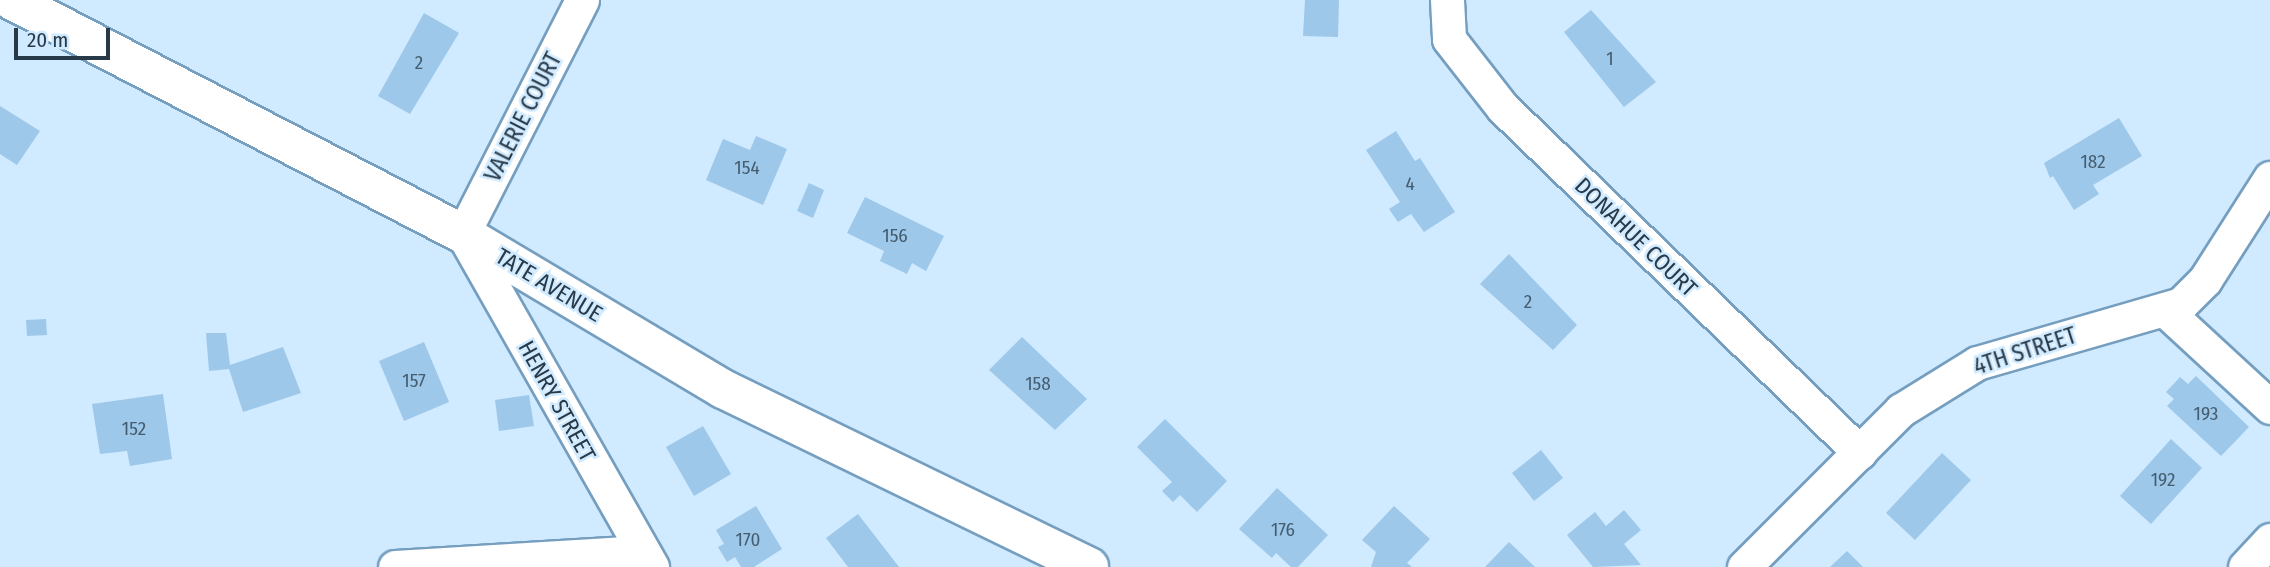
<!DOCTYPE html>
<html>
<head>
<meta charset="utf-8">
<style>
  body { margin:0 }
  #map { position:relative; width:2270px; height:567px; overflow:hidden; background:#d0eaff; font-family:"Fira Sans Condensed",sans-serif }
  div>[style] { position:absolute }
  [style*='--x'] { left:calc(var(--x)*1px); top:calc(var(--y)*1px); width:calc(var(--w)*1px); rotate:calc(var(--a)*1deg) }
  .building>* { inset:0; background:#9dc8ea }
  .roads { filter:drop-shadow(2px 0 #759ebf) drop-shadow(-2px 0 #759ebf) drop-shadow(0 2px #759ebf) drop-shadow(0 -2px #759ebf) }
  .street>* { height:33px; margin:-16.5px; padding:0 16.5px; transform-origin:16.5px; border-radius:16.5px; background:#fff }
  .secondary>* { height:38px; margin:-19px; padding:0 19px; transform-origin:19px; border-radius:19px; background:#fff }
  span { translate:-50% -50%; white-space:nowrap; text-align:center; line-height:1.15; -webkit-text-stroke:5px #d0eaff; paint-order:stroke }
  .number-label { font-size:19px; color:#455d70 }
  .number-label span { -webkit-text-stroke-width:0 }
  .street-label { font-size:23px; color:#283947 }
  .scale { position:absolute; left:14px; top:28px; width:96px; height:32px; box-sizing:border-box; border:4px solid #283947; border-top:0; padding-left:9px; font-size:21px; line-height:24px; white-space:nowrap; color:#283947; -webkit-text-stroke:5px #d0eaff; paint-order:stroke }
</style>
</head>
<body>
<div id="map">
  <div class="building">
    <i style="clip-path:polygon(1305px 0,1339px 0,1338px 37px,1303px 36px)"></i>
    <i style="clip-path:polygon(1591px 10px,1656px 82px,1624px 107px,1564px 32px)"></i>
    <i style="clip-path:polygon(424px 13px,459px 33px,410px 114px,378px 96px)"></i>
    <i style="clip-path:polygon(0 106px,40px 131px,17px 165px,0 154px)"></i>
    <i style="clip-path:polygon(2119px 118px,2142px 156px,2093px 185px,2099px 194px,2074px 210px,2053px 176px,2050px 178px,2044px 163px)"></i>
    <i style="clip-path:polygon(1396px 131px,1415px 161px,1420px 158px,1455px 212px,1424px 232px,1411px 214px,1398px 222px,1389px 209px,1400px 202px,1366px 150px)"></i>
    <i style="clip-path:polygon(756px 136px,787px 149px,763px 205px,706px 180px,723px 139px,750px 150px)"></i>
    <i style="clip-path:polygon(809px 183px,824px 190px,813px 218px,797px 211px)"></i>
    <i style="clip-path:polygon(865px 197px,944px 236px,926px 271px,912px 263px,907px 274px,880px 261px,884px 251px,847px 233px)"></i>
    <i style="clip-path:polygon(1509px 254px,1577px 325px,1553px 350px,1480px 284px)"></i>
    <i style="clip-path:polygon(46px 319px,47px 335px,27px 336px,26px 320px)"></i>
    <i style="clip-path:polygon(206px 333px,226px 333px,230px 365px,283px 347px,301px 393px,243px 412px,229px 369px,209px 371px)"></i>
    <i style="clip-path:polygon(1022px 337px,1087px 399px,1055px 430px,989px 370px)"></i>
    <i style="clip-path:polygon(424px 342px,449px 402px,404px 421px,379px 361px)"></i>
    <i style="clip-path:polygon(2196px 376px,2249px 427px,2221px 456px,2167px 406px,2174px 399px,2166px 392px,2180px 377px,2188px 384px)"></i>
    <i style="clip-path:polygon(163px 394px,172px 459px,130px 466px,127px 451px,100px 454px,92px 404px)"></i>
    <i style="clip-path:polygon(529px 395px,534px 426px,499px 431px,495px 400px)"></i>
    <i style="clip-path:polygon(1165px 419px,1227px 481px,1197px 512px,1180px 495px,1173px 502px,1162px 491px,1172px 482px,1137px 447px)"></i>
    <i style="clip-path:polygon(703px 426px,731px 474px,694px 496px,666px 447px)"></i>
    <i style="clip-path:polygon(2171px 439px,2202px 468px,2151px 524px,2120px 496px)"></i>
    <i style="clip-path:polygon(1541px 450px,1563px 478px,1534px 501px,1512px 473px)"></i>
    <i style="clip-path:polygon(1942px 453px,1971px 480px,1915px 540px,1886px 513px)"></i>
    <i style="clip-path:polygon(1277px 488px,1328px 535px,1298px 567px,1291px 567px,1276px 553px,1272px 558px,1239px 529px)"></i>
    <i style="clip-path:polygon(756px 506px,782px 549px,754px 567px,741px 567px,735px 557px,727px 562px,718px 547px,724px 544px,716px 530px)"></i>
    <i style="clip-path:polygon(1394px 506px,1430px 539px,1407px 563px,1412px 567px,1371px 567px,1376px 552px,1362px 540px)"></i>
    <i style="clip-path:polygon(1624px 510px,1641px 530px,1624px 544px,1641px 565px,1593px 567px,1567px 535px,1595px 512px,1606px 526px)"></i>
    <i style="clip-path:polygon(858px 514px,899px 567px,848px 567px,826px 538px)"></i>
    <i style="clip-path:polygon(1509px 542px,1535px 567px,1485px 567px)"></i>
    <i style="clip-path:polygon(1847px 551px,1863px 567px,1830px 567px)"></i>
  </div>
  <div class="roads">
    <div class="street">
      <i style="--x:582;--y:0;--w:263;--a:117"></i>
      <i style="--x:463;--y:234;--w:383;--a:60.4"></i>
      <i style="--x:1447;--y:0;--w:39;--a:87"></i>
      <i style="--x:1449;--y:39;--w:88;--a:52"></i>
      <i style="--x:1503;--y:108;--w:496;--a:44"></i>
      <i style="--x:2165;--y:310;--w:143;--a:42.7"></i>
      <i style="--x:395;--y:567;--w:248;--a:-3.5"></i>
      <i style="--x:1744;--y:567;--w:222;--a:-45"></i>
      <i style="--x:1901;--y:410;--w:89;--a:-31.7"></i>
      <i style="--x:1977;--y:363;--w:212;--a:-16.1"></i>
      <i style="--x:2181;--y:304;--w:34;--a:-45"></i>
      <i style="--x:2205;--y:280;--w:121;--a:-57.5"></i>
      <i style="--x:2245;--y:567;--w:37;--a:-47"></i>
    </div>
    <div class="secondary">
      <i style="--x:11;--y:0;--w:509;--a:27.37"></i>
      <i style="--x:463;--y:234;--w:303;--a:30.8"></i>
      <i style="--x:723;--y:389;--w:407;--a:25.9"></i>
    </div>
  </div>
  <div class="number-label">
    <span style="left:1610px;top:59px">1</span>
    <span style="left:419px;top:63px">2</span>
    <span style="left:2093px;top:162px">182</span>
    <span style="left:747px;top:168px">154</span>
    <span style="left:1410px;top:184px">4</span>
    <span style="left:895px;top:236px">156</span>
    <span style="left:1528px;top:302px">2</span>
    <span style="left:414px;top:381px">157</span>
    <span style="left:1038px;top:384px">158</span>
    <span style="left:2206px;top:414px">193</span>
    <span style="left:134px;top:429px">152</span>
    <span style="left:2163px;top:480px">192</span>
    <span style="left:1283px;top:530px">176</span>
    <span style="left:748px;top:540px">170</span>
  </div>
  <div class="street-label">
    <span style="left:523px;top:117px;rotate:-63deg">VALERIE COURT</span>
    <span style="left:1636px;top:237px;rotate:44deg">DONAHUE COURT</span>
    <span style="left:549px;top:285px;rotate:31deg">TATE AVENUE</span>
    <span style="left:2025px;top:351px;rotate:-18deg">4TH STREET</span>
    <span style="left:557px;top:401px;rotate:61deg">HENRY STREET</span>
  </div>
  <div class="scale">20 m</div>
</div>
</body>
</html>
